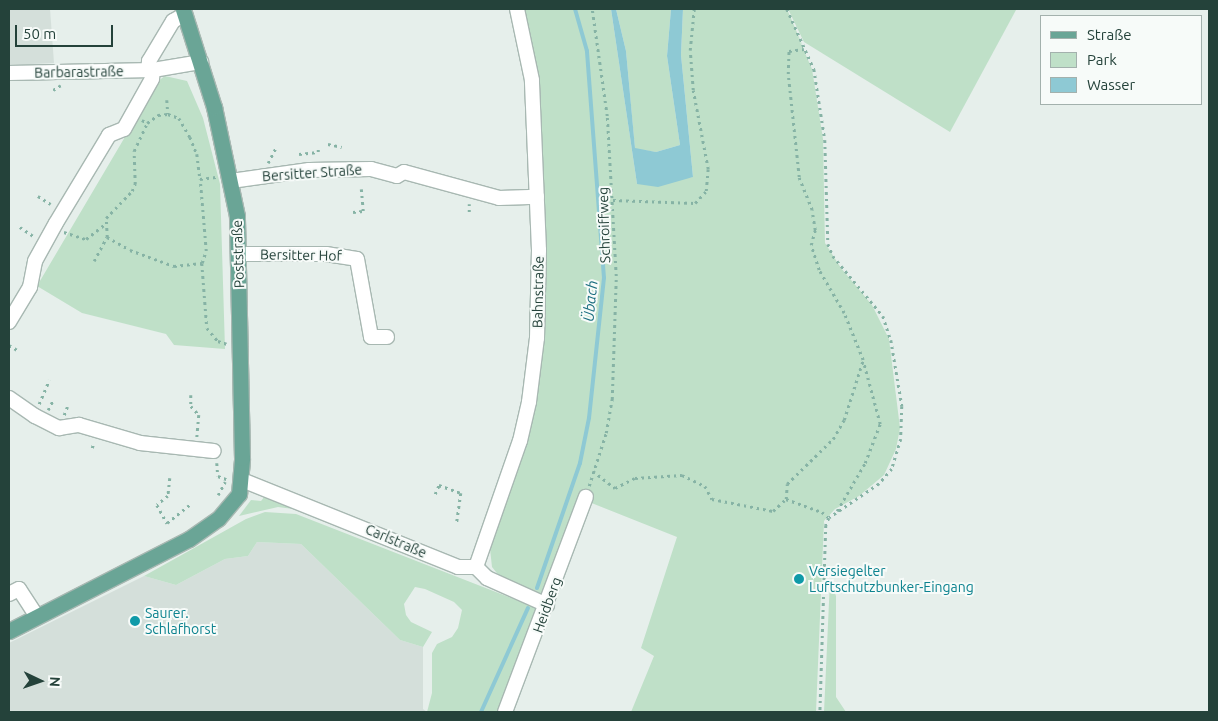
<!DOCTYPE html>
<html>
<head>
<meta charset="utf-8">
<style>
  body { margin:0 }
  #map { position:relative; width:1218px; height:721px; overflow:hidden; background:#e6efeb; font-family:Ubuntu,sans-serif }
  div>[style] { position:absolute }
  [style*='--x'] { left:calc(var(--x)*1px); top:calc(var(--y)*1px); width:calc(var(--w)*1px); rotate:calc(var(--a)*1deg) }
  .built>* { inset:0; background:#d4dfda }
  .green>* { inset:0; background:#bfe0c8 }
  .water>* { inset:0; background:#8ec9d4 }
  .stream>* { height:4px; margin:-2px; padding:0 2px; transform-origin:2px; border-radius:2px; background:#8ec9d4 }
  .path>* { height:2.5px; margin-top:-1.25px; transform-origin:0; background:repeating-linear-gradient(90deg,#86b3a5 0 2.5px,transparent 0 6.5px) }
  .roads { filter:drop-shadow(1px 0 #a8b8b2) drop-shadow(-1px 0 #a8b8b2) drop-shadow(0 1px #a8b8b2) drop-shadow(0 -1px #a8b8b2) }
  .minor>* { height:14px; margin:-7px; padding:0 7px; transform-origin:7px; border-radius:7px; background:#fff }
  .major>* { height:15px; margin:-7.5px; padding:0 7.5px; transform-origin:7.5px; border-radius:7.5px; background:#6aa596 }
  .dots>* { width:14px; height:14px; translate:-50% -50%; box-sizing:border-box; border:2px solid #f7fbf9; border-radius:50% }
  span { translate:-50% -50%; white-space:nowrap; text-align:center; line-height:1.15; -webkit-text-stroke:4px #f7fbf9; paint-order:stroke }
  .street-label { font-size:14px; color:#24423a }
  .culture-label { font-size:14px; color:#0d838f }
  .left { translate:0 -50%; text-align:left }
  .water-label { font-size:15px; color:#1c6f80; font-style:italic }
  .frame { position:absolute; inset:0; border:10px solid #24423a; pointer-events:none }
  .legend { position:absolute; left:1040px; top:15px; width:162px; height:90px; box-sizing:border-box; background:#f7fbf9; border:1px solid #a3b1ad; margin:0; padding:6px 9px; list-style:none; font-size:15px; color:#24423a }
  .legend li { display:flex; align-items:center; gap:10px; height:25px }
  .legend b { width:25px; border:1px solid #a3b1ad }
  .north { position:absolute; left:15px; top:656px; width:50px; height:50px; -webkit-text-stroke:4px #f7fbf9; paint-order:stroke; rotate:93deg; font-size:14px; font-weight:700; line-height:20px; text-align:center; color:#24423a }
  .north::after { content:''; display:block; margin:auto; width:18px; height:22px; background:#24423a; clip-path:polygon(50% 0,100% 100%,50% 72%,0 100%) }
  .scale { position:absolute; left:15px; top:25px; width:98px; height:22px; box-sizing:border-box; border:2px solid #24423a; border-top:0; padding-left:6px; font-size:15px; line-height:18px; white-space:nowrap; color:#24423a; -webkit-text-stroke:4px #f7fbf9; paint-order:stroke }
</style>
</head>
<body>
<div id="map">
  <div class="built">
    <i style="clip-path:polygon(9px 9px,50px 9px,54px 63px,9px 65px)"></i>
    <i style="clip-path:polygon(257px 542px,301px 544px,400px 640px,423px 647px,423px 709px,427px 712px,9px 712px,9px 643px,144px 576px,176px 585px,225px 559px,248px 556px)"></i>
  </div>
  <div class="green">
    <i style="clip-path:polygon(524px 9px,611px 9px,637px 184px,693px 177px,681px 55px,683px 9px,787px 9px,804px 49px,797px 35px,812px 69px,823px 139px,825px 243px,841px 268px,872px 305px,889px 339px,900px 428px,896px 449px,884px 475px,859px 496px,835px 509px,824px 521px,816px 712px,631px 712px,654px 656px,641px 648px,677px 537px,589px 502px,546px 597px,500px 577px,492px 567px,490px 549px,526px 445px,544px 312px,544px 197px,539px 94px)"></i>
    <i style="clip-path:polygon(616px 9px,671px 9px,667px 56px,680px 145px,656px 152px,635px 149px,626px 51px)"></i>
    <i style="clip-path:polygon(788px 9px,1013px 9px,1016px 10px,950px 132px,804px 42px)"></i>
    <i style="clip-path:polygon(165px 76px,187px 81px,203px 118px,220px 184px,225px 349px,174px 345px,166px 334px,82px 313px,37px 286px,158px 81px)"></i>
    <i style="clip-path:polygon(265px 496px,301px 510px,278px 507px,239px 516px,251px 500px,261px 501px)"></i>
    <i style="clip-path:polygon(265px 512px,296px 514px,542px 610px,502px 712px,427px 712px,432px 693px,432px 653px,437px 644px,452px 637px,458px 628px,462px 610px,454px 602px,425px 589px,415px 587px,404px 604px,406px 615px,411px 622px,432px 632px,423px 647px,400px 640px,301px 544px,257px 542px,248px 556px,225px 559px,176px 585px,144px 576px,246px 519px)"></i>
    <i style="clip-path:polygon(830px 580px,836px 596px,836px 697px,846px 712px,824px 712px)"></i>
  </div>
  <div class="water">
    <i style="clip-path:polygon(611px 9px,616px 9px,626px 51px,635px 148px,656px 152px,680px 145px,667px 56px,671px 9px,683px 9px,681px 55px,693px 177px,658px 187px,637px 184px)"></i>
  </div>
  <div class="stream">
    <i style="--x:537;--y:588;--w:132;--a:-71"></i>
    <i style="--x:580;--y:463;--w:46;--a:-78.7"></i>
    <i style="--x:589;--y:418;--w:141;--a:-83.9"></i>
    <i style="--x:604;--y:278;--w:228;--a:-94.3"></i>
    <i style="--x:587;--y:51;--w:44;--a:-105.9"></i>
    <i style="--x:481;--y:712;--w:114;--a:-65.7"></i>
  </div>
  <div class="path">
    <i style="--x:787;--y:9;--w:66;--a:65.8"></i>
    <i style="--x:814;--y:69;--w:72;--a:81.2"></i>
    <i style="--x:825;--y:140;--w:104;--a:88.3"></i>
    <i style="--x:828;--y:244;--w:13;--a:67"></i>
    <i style="--x:833;--y:256;--w:78;--a:50.2"></i>
    <i style="--x:883;--y:316;--w:25;--a:72"></i>
    <i style="--x:891;--y:340;--w:67;--a:80.5"></i>
    <i style="--x:902;--y:406;--w:33;--a:92"></i>
    <i style="--x:901;--y:439;--w:31;--a:107"></i>
    <i style="--x:892;--y:469;--w:20;--a:131"></i>
    <i style="--x:879;--y:484;--w:60;--a:145.8"></i>
    <i style="--x:829;--y:518;--w:8;--a:113"></i>
    <i style="--x:826;--y:525;--w:187;--a:91.8"></i>
    <i style="--x:53;--y:90;--w:9;--a:-32"></i>
    <i style="--x:167;--y:100;--w:14;--a:86"></i>
    <i style="--x:168;--y:114;--w:12;--a:20"></i>
    <i style="--x:179;--y:118;--w:22;--a:60"></i>
    <i style="--x:190;--y:137;--w:18;--a:68"></i>
    <i style="--x:197;--y:154;--w:25;--a:83"></i>
    <i style="--x:200;--y:179;--w:16;--a:-7"></i>
    <i style="--x:142;--y:120;--w:6;--a:31"></i>
    <i style="--x:147;--y:123;--w:14;--a:-36"></i>
    <i style="--x:158;--y:115;--w:10;--a:-6"></i>
    <i style="--x:328;--y:144;--w:14;--a:12"></i>
    <i style="--x:299;--y:154;--w:19;--a:-6"></i>
    <i style="--x:318;--y:152;--w:6;--a:-90"></i>
    <i style="--x:268;--y:163;--w:16;--a:-63"></i>
    <i style="--x:38;--y:196;--w:15;--a:32"></i>
    <i style="--x:613;--y:200;--w:82;--a:2.1"></i>
    <i style="--x:695;--y:203;--w:16;--a:-47"></i>
    <i style="--x:706;--y:191;--w:22;--a:-85"></i>
    <i style="--x:708;--y:169;--w:80;--a:-100.8"></i>
    <i style="--x:693;--y:90;--w:40;--a:-94.3"></i>
    <i style="--x:690;--y:50;--w:41;--a:-84.4"></i>
    <i style="--x:353;--y:212;--w:10;--a:-6"></i>
    <i style="--x:363;--y:211;--w:22;--a:-95"></i>
    <i style="--x:469;--y:212;--w:8;--a:-90"></i>
    <i style="--x:20;--y:227;--w:18;--a:34"></i>
    <i style="--x:64;--y:232;--w:23;--a:18"></i>
    <i style="--x:86;--y:239;--w:23;--a:-38"></i>
    <i style="--x:107;--y:237;--w:26;--a:29"></i>
    <i style="--x:130;--y:250;--w:47;--a:20"></i>
    <i style="--x:174;--y:266;--w:28;--a:-6"></i>
    <i style="--x:202;--y:263;--w:13;--a:-72"></i>
    <i style="--x:206;--y:251;--w:72;--a:-94.8"></i>
    <i style="--x:94;--y:261;--w:27;--a:-62"></i>
    <i style="--x:107;--y:237;--w:19;--a:-93"></i>
    <i style="--x:106;--y:218;--w:37;--a:-46"></i>
    <i style="--x:132;--y:191;--w:8;--a:-67"></i>
    <i style="--x:135;--y:184;--w:33;--a:-92"></i>
    <i style="--x:134;--y:151;--w:31;--a:-65"></i>
    <i style="--x:202;--y:263;--w:65;--a:85.6"></i>
    <i style="--x:207;--y:328;--w:17;--a:50"></i>
    <i style="--x:218;--y:341;--w:9;--a:18"></i>
    <i style="--x:9;--y:345;--w:12;--a:31"></i>
    <i style="--x:191;--y:395;--w:11;--a:90"></i>
    <i style="--x:191;--y:406;--w:12;--a:48"></i>
    <i style="--x:199;--y:415;--w:22;--a:95"></i>
    <i style="--x:39;--y:404;--w:26;--a:-67"></i>
    <i style="--x:48;--y:410;--w:11;--a:-63"></i>
    <i style="--x:64;--y:415;--w:9;--a:-69"></i>
    <i style="--x:92;--y:448;--w:6;--a:-72"></i>
    <i style="--x:217;--y:463;--w:13;--a:86"></i>
    <i style="--x:218;--y:476;--w:9;--a:21"></i>
    <i style="--x:593;--y:471;--w:28;--a:38"></i>
    <i style="--x:615;--y:488;--w:22;--a:-27"></i>
    <i style="--x:635;--y:478;--w:47;--a:-3.7"></i>
    <i style="--x:682;--y:475;--w:25;--a:26"></i>
    <i style="--x:705;--y:486;--w:15;--a:62"></i>
    <i style="--x:712;--y:499;--w:62;--a:11.1"></i>
    <i style="--x:773;--y:511;--w:18;--a:-43"></i>
    <i style="--x:786;--y:499;--w:38;--a:20"></i>
    <i style="--x:822;--y:512;--w:8;--a:40"></i>
    <i style="--x:170;--y:478;--w:18;--a:96"></i>
    <i style="--x:168;--y:496;--w:14;--a:141"></i>
    <i style="--x:157;--y:505;--w:21;--a:61"></i>
    <i style="--x:167;--y:523;--w:32;--a:-39"></i>
    <i style="--x:589;--y:486;--w:56;--a:-72.2"></i>
    <i style="--x:606;--y:433;--w:35;--a:-80"></i>
    <i style="--x:612;--y:399;--w:123;--a:-88.1"></i>
    <i style="--x:616;--y:276;--w:160;--a:-93.2"></i>
    <i style="--x:607;--y:116;--w:108;--a:-98"></i>
    <i style="--x:435;--y:494;--w:10;--a:-66"></i>
    <i style="--x:439;--y:485;--w:23;--a:20"></i>
    <i style="--x:461;--y:493;--w:29;--a:98"></i>
    <i style="--x:218;--y:495;--w:15;--a:-62"></i>
    <i style="--x:786;--y:499;--w:15;--a:-86"></i>
    <i style="--x:787;--y:484;--w:64;--a:-44.4"></i>
    <i style="--x:833;--y:439;--w:22;--a:-60"></i>
    <i style="--x:844;--y:420;--w:63;--a:-72.4"></i>
    <i style="--x:863;--y:360;--w:51;--a:-112"></i>
    <i style="--x:844;--y:313;--w:50;--a:-120.2"></i>
    <i style="--x:819;--y:270;--w:26;--a:-108"></i>
    <i style="--x:811;--y:245;--w:16;--a:-75"></i>
    <i style="--x:815;--y:230;--w:20;--a:-99"></i>
    <i style="--x:812;--y:210;--w:35;--a:-112"></i>
    <i style="--x:799;--y:177;--w:104;--a:-96.1"></i>
    <i style="--x:788;--y:74;--w:23;--a:-88"></i>
    <i style="--x:789;--y:51;--w:15;--a:-8"></i>
    <i style="--x:837;--y:511;--w:56;--a:-59.7"></i>
    <i style="--x:865;--y:463;--w:42;--a:-69"></i>
    <i style="--x:880;--y:424;--w:65;--a:-105.1"></i>
  </div>
  <div class="roads">
    <div class="minor">
      <i style="--x:148;--y:71;--w:10;--a:-84"></i>
      <i style="--x:149;--y:61;--w:47;--a:-59"></i>
      <i style="--x:173;--y:21;--w:14;--a:-30"></i>
      <i style="--x:9;--y:73;--w:144;--a:-1.2"></i>
      <i style="--x:153;--y:70;--w:49;--a:-9.5"></i>
      <i style="--x:231;--y:181;--w:79;--a:-8"></i>
      <i style="--x:309;--y:170;--w:62;--a:-0.9"></i>
      <i style="--x:371;--y:169;--w:27;--a:15"></i>
      <i style="--x:397;--y:176;--w:8;--a:-30"></i>
      <i style="--x:404;--y:172;--w:98;--a:15.3"></i>
      <i style="--x:499;--y:198;--w:38;--a:-2"></i>
      <i style="--x:239;--y:254;--w:87;--a:0"></i>
      <i style="--x:326;--y:254;--w:31;--a:9"></i>
      <i style="--x:357;--y:259;--w:79;--a:79.8"></i>
      <i style="--x:371;--y:337;--w:16;--a:0"></i>
      <i style="--x:9;--y:322;--w:41;--a:-59"></i>
      <i style="--x:30;--y:287;--w:26;--a:-79"></i>
      <i style="--x:35;--y:261;--w:43;--a:-61.1"></i>
      <i style="--x:56;--y:223;--w:103;--a:-58.9"></i>
      <i style="--x:109;--y:135;--w:16;--a:-22"></i>
      <i style="--x:124;--y:129;--w:57;--a:-60.8"></i>
      <i style="--x:152;--y:79;--w:9;--a:-84"></i>
      <i style="--x:9;--y:398;--w:32;--a:35"></i>
      <i style="--x:35;--y:416;--w:27;--a:27"></i>
      <i style="--x:59;--y:428;--w:20;--a:-9"></i>
      <i style="--x:79;--y:425;--w:64;--a:16.4"></i>
      <i style="--x:140;--y:443;--w:74;--a:6.2"></i>
      <i style="--x:242;--y:480;--w:233;--a:21.9"></i>
      <i style="--x:458;--y:567;--w:18;--a:0"></i>
      <i style="--x:476;--y:567;--w:16;--a:45"></i>
      <i style="--x:487;--y:578;--w:66;--a:24.2"></i>
      <i style="--x:476;--y:567;--w:133;--a:-70.8"></i>
      <i style="--x:520;--y:441;--w:40;--a:-77"></i>
      <i style="--x:529;--y:402;--w:64;--a:-82.9"></i>
      <i style="--x:537;--y:338;--w:88;--a:-88.7"></i>
      <i style="--x:539;--y:250;--w:170;--a:-92.4"></i>
      <i style="--x:532;--y:80;--w:73;--a:-101.9"></i>
      <i style="--x:9;--y:594;--w:11;--a:-27"></i>
      <i style="--x:19;--y:589;--w:33;--a:57"></i>
      <i style="--x:505;--y:712;--w:230;--a:-69.4"></i>
    </div>
    <div class="major">
      <i style="--x:9;--y:631;--w:202;--a:-27.1"></i>
      <i style="--x:189;--y:539;--w:35;--a:-35"></i>
      <i style="--x:218;--y:519;--w:33;--a:-50"></i>
      <i style="--x:239;--y:494;--w:36;--a:-85"></i>
      <i style="--x:242;--y:458;--w:242;--a:-91.2"></i>
      <i style="--x:237;--y:216;--w:111;--a:-101.9"></i>
      <i style="--x:214;--y:107;--w:103;--a:-107.6"></i>
    </div>
  </div>
  <div class="dots">
    <i style="left:799px;top:579px;background:#0f9aa8"></i>
    <i style="left:135px;top:621px;background:#0f9aa8"></i>
  </div>
  <div class="street-label">
    <span style="left:79px;top:72px;rotate:-1deg">Barbarastraße</span>
    <span style="left:312px;top:173px;rotate:-4deg">Bersitter Straße</span>
    <span style="left:604px;top:225px;rotate:-92deg">Schroiffweg</span>
    <span style="left:238px;top:254px;rotate:-92deg">Poststraße</span>
    <span style="left:301px;top:255px;rotate:1deg">Bersitter Hof</span>
    <span style="left:538px;top:292px;rotate:-89deg">Bahnstraße</span>
    <span style="left:396px;top:541px;rotate:23deg">Carlstraße</span>
    <span style="left:547px;top:605px;rotate:-70deg">Heidberg</span>
  </div>
  <div class="culture-label">
    <span class="left" style="left:809px;top:579px">Versiegelter<br>Luftschutzbunker-Eingang</span>
    <span class="left" style="left:145px;top:621px">Saurer.<br>Schlafhorst</span>
  </div>
  <div class="water-label">
    <span style="left:590px;top:301px;rotate:-84deg">Übach</span>
  </div>
  <div class="frame"></div>
  <ul class="legend">
  <li><b style="height:6px;background:#6aa596"></b>Straße</li>
  <li><b style="height:14px;background:#bfe0c8"></b>Park</li>
  <li><b style="height:14px;background:#8ec9d4"></b>Wasser</li>
  </ul>
  <div class="north">N</div>
  <div class="scale">50 m</div>
</div>
</body>
</html>
